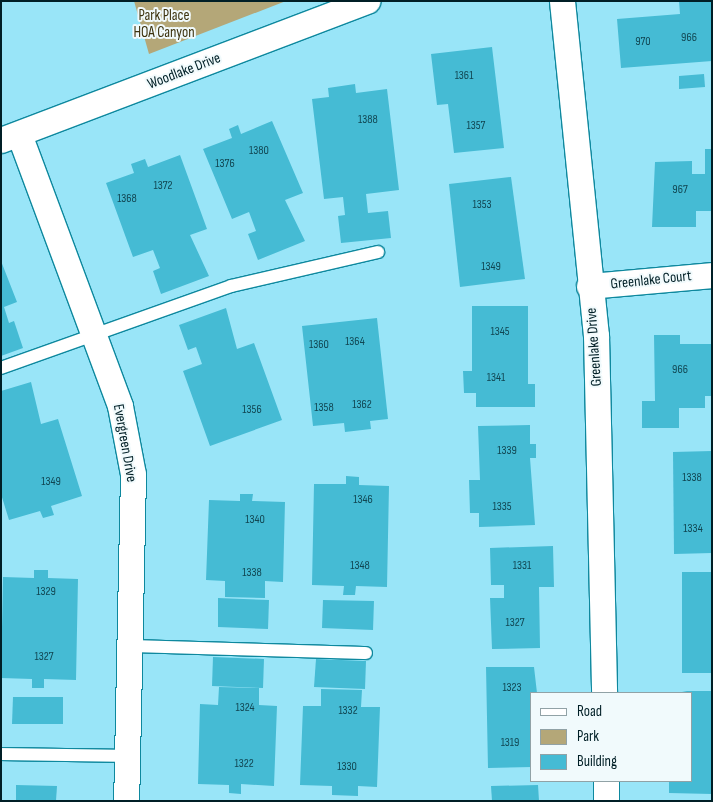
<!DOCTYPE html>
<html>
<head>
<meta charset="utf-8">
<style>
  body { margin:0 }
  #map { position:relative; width:713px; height:802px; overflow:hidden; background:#99e5f8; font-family:"Sofia Sans Condensed",sans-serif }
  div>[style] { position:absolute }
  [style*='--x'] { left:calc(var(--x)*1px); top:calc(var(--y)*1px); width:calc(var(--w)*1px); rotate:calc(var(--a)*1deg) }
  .green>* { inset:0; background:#b4a778 }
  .building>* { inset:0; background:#45bbd4 }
  .roads { filter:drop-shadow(1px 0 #0e889e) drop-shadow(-1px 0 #0e889e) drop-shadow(0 1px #0e889e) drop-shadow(0 -1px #0e889e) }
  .lane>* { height:12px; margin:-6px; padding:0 6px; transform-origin:6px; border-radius:6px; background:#fff }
  .street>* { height:25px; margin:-12.5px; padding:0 12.5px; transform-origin:12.5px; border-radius:12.5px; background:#fff }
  span { translate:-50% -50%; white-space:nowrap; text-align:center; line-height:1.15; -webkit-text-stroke:4px #f1fafc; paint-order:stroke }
  .number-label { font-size:12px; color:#114652 }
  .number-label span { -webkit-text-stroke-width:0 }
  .park-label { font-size:15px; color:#3d330e }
  .street-label { font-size:15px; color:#001f26 }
  .frame { position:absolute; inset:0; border:2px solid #001f26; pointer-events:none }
  .legend { position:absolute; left:530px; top:692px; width:162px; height:90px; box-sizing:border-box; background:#f1fafc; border:1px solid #91a2a6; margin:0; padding:6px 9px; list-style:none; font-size:15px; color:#001f26 }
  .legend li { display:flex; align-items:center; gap:10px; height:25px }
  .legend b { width:25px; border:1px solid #91a2a6 }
</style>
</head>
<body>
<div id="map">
  <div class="green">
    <i style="clip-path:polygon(134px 1px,286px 1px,149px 54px)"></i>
  </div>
  <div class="building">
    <i style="clip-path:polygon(679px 1px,712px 1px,712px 61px,621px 68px,617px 19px,680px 14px)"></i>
    <i style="clip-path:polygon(492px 47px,504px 148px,454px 153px,448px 104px,437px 105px,431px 54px)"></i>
    <i style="clip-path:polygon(704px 74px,705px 87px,679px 89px,679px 76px)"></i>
    <i style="clip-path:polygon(355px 84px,356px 93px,387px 89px,399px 190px,366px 194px,368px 213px,388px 211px,391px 238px,341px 243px,338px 216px,345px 215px,343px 197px,324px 199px,312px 99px,329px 97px,328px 88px)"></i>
    <i style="clip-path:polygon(272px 121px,303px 193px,285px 200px,305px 241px,258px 260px,248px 234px,256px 231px,249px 212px,232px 219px,203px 149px,232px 138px,229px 129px,238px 125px,241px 134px)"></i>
    <i style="clip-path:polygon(705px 149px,712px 149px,712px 211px,696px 211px,696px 227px,652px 227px,655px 162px,692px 161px,692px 174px,705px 174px)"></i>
    <i style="clip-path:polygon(180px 155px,207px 229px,190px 235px,209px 276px,161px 294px,153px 271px,160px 268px,153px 250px,133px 257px,106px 183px,134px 173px,131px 164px,145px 159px,148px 167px)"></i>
    <i style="clip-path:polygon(511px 177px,525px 279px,460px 287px,449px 184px)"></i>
    <i style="clip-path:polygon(1px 261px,17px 302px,4px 307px,9px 323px,14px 321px,23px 348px,1px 356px)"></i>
    <i style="clip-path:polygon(472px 306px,528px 306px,528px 384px,535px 384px,535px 407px,476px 407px,476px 393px,464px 393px,463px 371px,472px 371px)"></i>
    <i style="clip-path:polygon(226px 308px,237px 349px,254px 343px,282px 420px,210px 446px,183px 371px,202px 364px,196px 347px,188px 350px,179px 325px)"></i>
    <i style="clip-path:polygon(377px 318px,388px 419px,370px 421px,371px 429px,345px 432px,344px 423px,313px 426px,302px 326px)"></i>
    <i style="clip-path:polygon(654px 335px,680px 335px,680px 344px,712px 344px,712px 396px,705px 396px,705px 408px,679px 408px,679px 428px,642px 428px,642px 401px,655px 401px)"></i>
    <i style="clip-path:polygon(31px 382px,41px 424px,58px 419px,82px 496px,51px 506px,54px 515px,43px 518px,40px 511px,9px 520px,1px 494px,1px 391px)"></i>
    <i style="clip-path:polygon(530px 425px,530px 444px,536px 444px,536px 458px,530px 458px,535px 525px,479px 527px,479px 513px,470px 513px,469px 480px,480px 480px,478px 426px)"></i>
    <i style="clip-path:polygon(712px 451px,712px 553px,674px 554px,673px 452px)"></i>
    <i style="clip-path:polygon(346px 476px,359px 477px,359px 485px,389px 486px,387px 587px,356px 586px,355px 595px,343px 595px,344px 586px,312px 585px,314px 484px,346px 484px)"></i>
    <i style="clip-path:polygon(240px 494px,253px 494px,252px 501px,285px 502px,283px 582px,265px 581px,265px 598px,225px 597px,225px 581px,206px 580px,209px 500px,240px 501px)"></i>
    <i style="clip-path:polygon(553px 546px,554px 587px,539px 587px,540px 648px,492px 649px,490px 598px,504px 598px,504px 585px,491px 585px,490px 548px)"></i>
    <i style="clip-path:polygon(34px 570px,48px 570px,48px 578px,78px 579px,76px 680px,44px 679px,44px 688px,32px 688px,32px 679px,1px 678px,3px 577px,34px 578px)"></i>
    <i style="clip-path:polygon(682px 572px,712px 572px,712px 673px,682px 673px)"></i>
    <i style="clip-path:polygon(218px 598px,269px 600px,268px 629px,218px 627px)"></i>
    <i style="clip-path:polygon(323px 600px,374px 601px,373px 630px,322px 628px)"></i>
    <i style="clip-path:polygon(213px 657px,264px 659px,263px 688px,212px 686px)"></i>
    <i style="clip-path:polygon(316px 659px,366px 661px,365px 689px,314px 687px)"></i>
    <i style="clip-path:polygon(486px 667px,534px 667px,537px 693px,532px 693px,532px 767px,488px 768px)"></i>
    <i style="clip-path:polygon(219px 687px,259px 688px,259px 705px,277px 706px,274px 786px,241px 784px,241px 794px,229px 793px,229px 785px,198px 784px,200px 704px,218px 705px)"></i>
    <i style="clip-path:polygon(321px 689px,362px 690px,361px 707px,380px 707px,377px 787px,358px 786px,358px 796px,332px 795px,332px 786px,300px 785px,303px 706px,321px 706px)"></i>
    <i style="clip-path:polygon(682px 691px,712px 691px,712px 794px,669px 793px,669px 781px,692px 781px,692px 693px)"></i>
    <i style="clip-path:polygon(13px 697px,63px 697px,63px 724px,12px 724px)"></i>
    <i style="clip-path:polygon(16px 785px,57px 786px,56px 801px,16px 801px)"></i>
    <i style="clip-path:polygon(538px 785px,539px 801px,492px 801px,491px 786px)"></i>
  </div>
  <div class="roads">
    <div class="lane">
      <i style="--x:1;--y:368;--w:244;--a:-19.6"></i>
      <i style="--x:231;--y:286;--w:151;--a:-13"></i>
      <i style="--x:130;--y:646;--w:236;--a:1.7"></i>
      <i style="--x:1;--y:754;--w:126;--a:0.9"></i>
    </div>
    <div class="street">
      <i style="--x:562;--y:1;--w:336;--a:84.2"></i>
      <i style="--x:596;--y:335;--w:358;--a:88.7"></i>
      <i style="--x:19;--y:134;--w:290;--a:69.6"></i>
      <i style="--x:120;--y:406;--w:69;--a:79.2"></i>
      <i style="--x:133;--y:474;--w:327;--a:91.2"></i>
      <i style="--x:1;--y:140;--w:392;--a:-20.8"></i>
      <i style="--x:589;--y:286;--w:123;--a:-5.1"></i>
      <i style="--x:606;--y:781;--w:20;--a:90"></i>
    </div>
  </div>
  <div class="number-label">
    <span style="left:689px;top:38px">966</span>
    <span style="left:643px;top:42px">970</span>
    <span style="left:464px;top:76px">1361</span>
    <span style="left:368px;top:120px">1388</span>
    <span style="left:476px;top:126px">1357</span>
    <span style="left:259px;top:151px">1380</span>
    <span style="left:225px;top:164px">1376</span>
    <span style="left:163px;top:186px">1372</span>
    <span style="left:680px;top:190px">967</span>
    <span style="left:127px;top:199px">1368</span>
    <span style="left:482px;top:205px">1353</span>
    <span style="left:491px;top:267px">1349</span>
    <span style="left:500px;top:332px">1345</span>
    <span style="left:355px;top:342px">1364</span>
    <span style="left:319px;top:345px">1360</span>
    <span style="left:680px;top:370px">966</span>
    <span style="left:496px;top:378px">1341</span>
    <span style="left:362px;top:405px">1362</span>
    <span style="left:324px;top:408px">1358</span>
    <span style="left:252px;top:410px">1356</span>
    <span style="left:507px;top:451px">1339</span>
    <span style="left:692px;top:478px">1338</span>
    <span style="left:51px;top:482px">1349</span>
    <span style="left:363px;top:500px">1346</span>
    <span style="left:502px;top:507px">1335</span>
    <span style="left:255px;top:520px">1340</span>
    <span style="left:693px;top:529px">1334</span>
    <span style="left:360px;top:566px">1348</span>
    <span style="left:522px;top:566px">1331</span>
    <span style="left:252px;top:573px">1338</span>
    <span style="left:46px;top:592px">1329</span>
    <span style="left:515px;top:623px">1327</span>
    <span style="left:44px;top:657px">1327</span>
    <span style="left:512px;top:688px">1323</span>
    <span style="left:245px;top:708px">1324</span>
    <span style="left:348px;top:711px">1332</span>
    <span style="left:510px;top:743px">1319</span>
    <span style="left:244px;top:764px">1322</span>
    <span style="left:347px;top:767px">1330</span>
  </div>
  <div class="park-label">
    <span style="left:164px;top:24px">Park Place<br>HOA Canyon</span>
  </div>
  <div class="street-label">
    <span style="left:184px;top:71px;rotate:-21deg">Woodlake Drive</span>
    <span style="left:651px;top:280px;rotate:-6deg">Greenlake Court</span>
    <span style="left:594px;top:347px;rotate:-94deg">Greenlake Drive</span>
    <span style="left:125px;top:443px;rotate:80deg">Evergreen Drive</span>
  </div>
  <div class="frame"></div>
  <ul class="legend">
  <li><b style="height:6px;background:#fff"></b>Road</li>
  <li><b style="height:14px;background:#b4a778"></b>Park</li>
  <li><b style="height:14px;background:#45bbd4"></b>Building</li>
  </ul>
</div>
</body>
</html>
